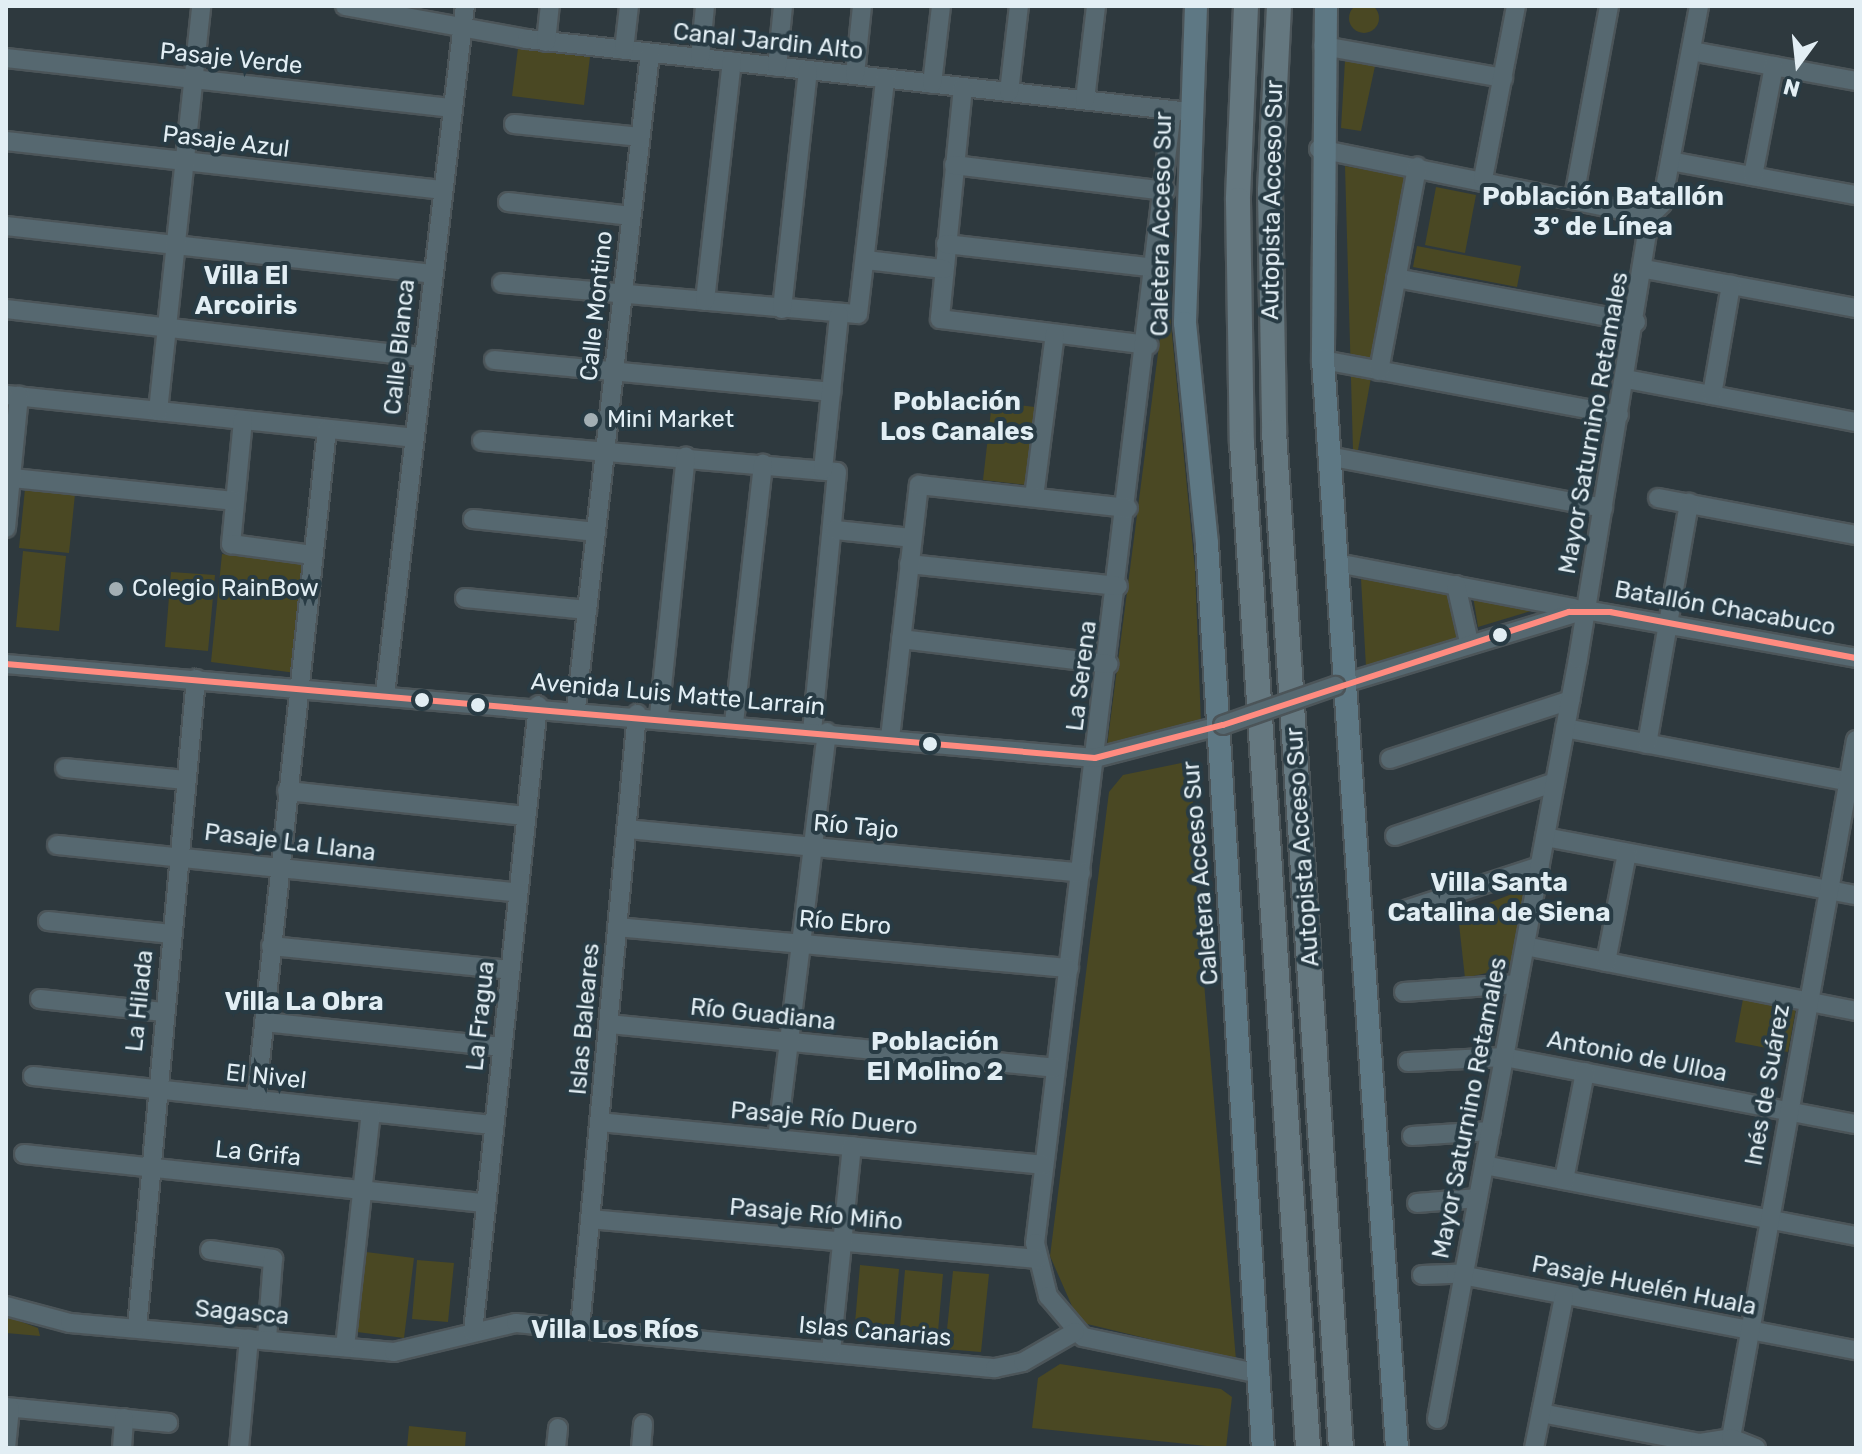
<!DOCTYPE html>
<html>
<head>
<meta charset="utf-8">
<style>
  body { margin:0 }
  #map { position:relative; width:1862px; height:1454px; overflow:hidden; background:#2e393e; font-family:Rubik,sans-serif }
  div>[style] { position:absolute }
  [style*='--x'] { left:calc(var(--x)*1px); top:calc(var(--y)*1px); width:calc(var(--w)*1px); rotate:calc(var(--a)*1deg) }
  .green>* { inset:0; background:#4a4823 }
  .round { border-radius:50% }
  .roads { filter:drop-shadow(2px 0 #4c5559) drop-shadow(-2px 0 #4c5559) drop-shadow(0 2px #4c5559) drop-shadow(0 -2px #4c5559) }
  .minor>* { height:18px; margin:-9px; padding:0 9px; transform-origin:9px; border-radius:9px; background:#566870 }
  .major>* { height:22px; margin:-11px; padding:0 11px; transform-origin:11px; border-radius:11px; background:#5e7884 }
  .highway>* { height:24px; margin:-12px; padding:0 12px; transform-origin:12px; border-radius:12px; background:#657880 }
  .bridges { filter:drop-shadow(2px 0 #4c5559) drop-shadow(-2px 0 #4c5559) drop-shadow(0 2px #4c5559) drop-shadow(0 -2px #4c5559) }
  .minor-bridge>* { height:18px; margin:-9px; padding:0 9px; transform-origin:9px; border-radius:9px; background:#566870 }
  .bus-1>* { height:6px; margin:-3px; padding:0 3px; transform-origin:3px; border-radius:3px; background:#ff8b80 }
  .dots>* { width:22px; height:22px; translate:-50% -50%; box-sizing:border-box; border:4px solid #283b44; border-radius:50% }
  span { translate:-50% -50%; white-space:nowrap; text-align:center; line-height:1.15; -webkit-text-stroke:8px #283b44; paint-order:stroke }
  .street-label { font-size:24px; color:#e2eef4 }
  .poi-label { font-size:24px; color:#e2eef4 }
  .left { translate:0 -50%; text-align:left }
  .neighbourhood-label { font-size:26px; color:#e2eef4; font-weight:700 }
  .frame { position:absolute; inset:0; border:8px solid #e2eef4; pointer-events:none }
  .north { position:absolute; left:1758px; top:24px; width:80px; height:80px; -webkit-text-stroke:6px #283b44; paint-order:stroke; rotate:195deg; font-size:22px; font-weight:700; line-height:32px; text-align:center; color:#e2eef4 }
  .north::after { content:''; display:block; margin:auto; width:28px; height:36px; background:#e2eef4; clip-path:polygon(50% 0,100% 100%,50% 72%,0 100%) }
</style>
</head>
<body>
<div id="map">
  <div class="green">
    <i class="round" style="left:1349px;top:3px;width:30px;height:30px"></i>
    <i style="clip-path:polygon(518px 48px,590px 57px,584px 105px,512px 96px)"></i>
    <i style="clip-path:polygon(1345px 61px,1375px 66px,1361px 131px,1341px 128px)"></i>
    <i style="clip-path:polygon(1345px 166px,1407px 177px,1358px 450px,1353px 450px)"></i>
    <i style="clip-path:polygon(1436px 187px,1476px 195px,1465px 253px,1425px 245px)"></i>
    <i style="clip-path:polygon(1417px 246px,1521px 266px,1517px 287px,1413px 267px)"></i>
    <i style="clip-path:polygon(1167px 284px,1195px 569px,1201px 724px,1107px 746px)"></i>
    <i style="clip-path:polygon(992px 402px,1035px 407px,1026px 485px,983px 480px)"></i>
    <i style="clip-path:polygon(25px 489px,75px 494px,69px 553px,19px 548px)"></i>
    <i style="clip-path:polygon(23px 551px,66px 556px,59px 631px,16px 627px)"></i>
    <i style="clip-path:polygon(222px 554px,309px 565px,296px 673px,211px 662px)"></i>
    <i style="clip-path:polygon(171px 572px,215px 575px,208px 651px,165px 647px)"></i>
    <i style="clip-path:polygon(1361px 579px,1454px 594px,1465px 637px,1366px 667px)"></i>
    <i style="clip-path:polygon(1473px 596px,1531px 611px,1478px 627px)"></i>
    <i style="clip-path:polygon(1191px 761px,1197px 900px,1236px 1360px,1079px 1322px,1050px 1256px,1109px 792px,1123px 775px)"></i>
    <i style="clip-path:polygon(1527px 888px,1512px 967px,1465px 978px,1458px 915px)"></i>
    <i style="clip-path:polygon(1743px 999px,1796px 1009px,1788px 1052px,1735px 1042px)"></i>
    <i style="clip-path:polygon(366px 1252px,414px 1258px,404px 1338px,357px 1332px)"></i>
    <i style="clip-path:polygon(417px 1260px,454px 1263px,448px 1322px,412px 1319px)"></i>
    <i style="clip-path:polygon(860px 1265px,899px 1269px,893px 1338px,854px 1335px)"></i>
    <i style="clip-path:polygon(905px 1270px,943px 1274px,937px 1343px,899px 1340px)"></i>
    <i style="clip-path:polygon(953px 1271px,989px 1274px,981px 1352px,945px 1349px)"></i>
    <i style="clip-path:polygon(6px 1316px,38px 1328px,40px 1336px,6px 1333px)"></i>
    <i style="clip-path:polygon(1060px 1364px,1221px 1389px,1232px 1397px,1226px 1448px,1032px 1428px,1038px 1378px)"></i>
    <i style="clip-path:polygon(409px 1426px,466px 1432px,465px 1448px,407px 1448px)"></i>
  </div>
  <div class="roads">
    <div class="minor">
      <i style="--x:345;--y:6;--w:185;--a:10.3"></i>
      <i style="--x:527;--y:39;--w:658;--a:6.28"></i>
      <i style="--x:546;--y:42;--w:36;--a:-84"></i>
      <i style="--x:1323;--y:46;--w:183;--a:10.1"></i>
      <i style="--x:624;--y:50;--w:44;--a:-83.5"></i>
      <i style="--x:1691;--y:51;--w:168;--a:10.3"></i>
      <i style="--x:6;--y:58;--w:447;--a:6.4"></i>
      <i style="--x:700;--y:58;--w:52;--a:-84.5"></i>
      <i style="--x:777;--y:67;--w:61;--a:-84.4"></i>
      <i style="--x:855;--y:75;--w:69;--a:-84.2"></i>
      <i style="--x:932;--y:84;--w:79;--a:-83.4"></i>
      <i style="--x:963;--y:87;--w:233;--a:95.7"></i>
      <i style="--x:940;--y:319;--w:210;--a:7.1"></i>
      <i style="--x:1009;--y:92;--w:87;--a:-83.4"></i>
      <i style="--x:1085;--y:100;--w:95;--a:-83.3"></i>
      <i style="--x:1172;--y:110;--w:1141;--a:96.89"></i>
      <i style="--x:1035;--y:1243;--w:55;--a:76.2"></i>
      <i style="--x:1048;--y:1296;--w:54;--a:49.5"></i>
      <i style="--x:1083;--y:1337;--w:181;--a:11.8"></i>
      <i style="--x:514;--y:124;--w:127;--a:5.9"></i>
      <i style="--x:6;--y:141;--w:438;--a:6.4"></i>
      <i style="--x:1319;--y:149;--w:338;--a:11.4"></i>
      <i style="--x:1670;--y:161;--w:189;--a:10.4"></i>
      <i style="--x:954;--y:165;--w:213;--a:7"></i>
      <i style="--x:1753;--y:176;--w:112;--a:-79.2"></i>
      <i style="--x:1483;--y:179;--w:176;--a:-79.2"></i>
      <i style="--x:1574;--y:197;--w:194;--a:-79.6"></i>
      <i style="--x:508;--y:202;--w:124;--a:6.5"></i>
      <i style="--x:1650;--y:216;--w:17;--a:-45"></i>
      <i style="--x:1662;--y:204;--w:201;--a:-79.4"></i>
      <i style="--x:6;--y:226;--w:429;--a:6.4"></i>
      <i style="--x:946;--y:244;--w:213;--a:6.5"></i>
      <i style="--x:866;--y:260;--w:78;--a:6.7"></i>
      <i style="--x:1645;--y:269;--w:215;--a:10.5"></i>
      <i style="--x:1396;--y:278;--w:244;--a:10.4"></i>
      <i style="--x:502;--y:283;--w:357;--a:5"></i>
      <i style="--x:858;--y:314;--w:237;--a:-83.4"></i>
      <i style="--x:705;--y:301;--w:241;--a:-83.6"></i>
      <i style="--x:6;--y:309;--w:420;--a:6.6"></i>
      <i style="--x:782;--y:309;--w:240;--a:-83.8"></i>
      <i style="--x:494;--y:360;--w:339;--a:5.4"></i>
      <i style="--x:1323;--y:360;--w:301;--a:10.5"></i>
      <i style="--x:1379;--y:371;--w:208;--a:-79.4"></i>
      <i style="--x:1626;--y:379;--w:234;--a:10.6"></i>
      <i style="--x:6;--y:395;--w:410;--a:6"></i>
      <i style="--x:1712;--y:395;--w:112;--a:-80.2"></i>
      <i style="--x:158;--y:411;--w:407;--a:-83.9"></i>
      <i style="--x:243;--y:420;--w:125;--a:95.5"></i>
      <i style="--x:231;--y:544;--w:82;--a:7.7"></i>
      <i style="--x:482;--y:441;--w:356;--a:5"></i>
      <i style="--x:837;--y:472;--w:260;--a:95.5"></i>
      <i style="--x:1328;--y:456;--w:280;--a:10.7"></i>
      <i style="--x:823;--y:470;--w:156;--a:-84.1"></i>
      <i style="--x:12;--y:478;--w:223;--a:5.9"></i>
      <i style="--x:1034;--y:497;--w:164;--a:-82.7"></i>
      <i style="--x:1658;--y:498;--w:201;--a:10.6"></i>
      <i style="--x:473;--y:519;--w:124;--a:6"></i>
      <i style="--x:6;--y:528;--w:133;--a:-84.4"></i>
      <i style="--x:835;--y:530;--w:77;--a:5.9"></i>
      <i style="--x:1337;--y:563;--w:241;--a:10.8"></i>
      <i style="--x:909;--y:564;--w:210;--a:6"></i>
      <i style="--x:1456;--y:585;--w:58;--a:77.2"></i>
      <i style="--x:465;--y:598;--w:123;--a:5.6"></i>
      <i style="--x:901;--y:639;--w:209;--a:6.9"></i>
      <i style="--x:6;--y:664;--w:1093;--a:4.93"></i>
      <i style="--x:1095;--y:758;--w:132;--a:-14.5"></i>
      <i style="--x:1335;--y:686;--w:261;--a:-16.9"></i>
      <i style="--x:1585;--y:610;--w:275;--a:10"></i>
      <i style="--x:385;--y:694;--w:693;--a:-83.37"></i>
      <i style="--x:576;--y:708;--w:659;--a:-83.55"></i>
      <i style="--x:659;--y:716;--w:261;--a:-84.1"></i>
      <i style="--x:734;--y:723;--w:261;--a:-83.6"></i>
      <i style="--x:1565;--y:728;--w:296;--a:10.7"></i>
      <i style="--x:890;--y:738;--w:255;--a:-83.5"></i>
      <i style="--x:919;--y:485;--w:210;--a:6.3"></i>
      <i style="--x:1647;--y:744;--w:245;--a:-80.1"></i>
      <i style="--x:1390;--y:759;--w:190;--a:-18.1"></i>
      <i style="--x:65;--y:768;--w:122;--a:5.7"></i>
      <i style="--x:287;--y:791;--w:240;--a:6"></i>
      <i style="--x:627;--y:829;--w:456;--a:5.5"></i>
      <i style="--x:1395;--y:836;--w:169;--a:-18.6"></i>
      <i style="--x:1545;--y:837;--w:316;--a:10.6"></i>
      <i style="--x:57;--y:845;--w:463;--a:5.9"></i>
      <i style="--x:1399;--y:912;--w:148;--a:-18.1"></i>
      <i style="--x:48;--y:921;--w:124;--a:6"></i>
      <i style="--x:617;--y:927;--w:454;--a:5.2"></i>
      <i style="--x:271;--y:946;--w:240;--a:5.7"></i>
      <i style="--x:1525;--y:946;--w:337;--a:11.1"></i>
      <i style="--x:1606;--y:962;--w:111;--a:-79.1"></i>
      <i style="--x:1404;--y:992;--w:114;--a:-4"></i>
      <i style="--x:40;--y:999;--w:124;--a:6"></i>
      <i style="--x:264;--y:1022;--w:239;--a:6"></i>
      <i style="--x:609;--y:1024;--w:449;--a:5.6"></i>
      <i style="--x:1408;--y:1062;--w:96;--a:-3"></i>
      <i style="--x:1504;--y:1057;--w:358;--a:10.8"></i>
      <i style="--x:33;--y:1076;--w:464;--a:6.1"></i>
      <i style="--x:256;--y:1100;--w:675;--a:-83.96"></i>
      <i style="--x:599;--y:1122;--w:447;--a:5.5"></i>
      <i style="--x:1412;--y:1136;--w:79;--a:-3.6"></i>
      <i style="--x:777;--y:1139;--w:410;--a:-83"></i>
      <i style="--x:24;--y:1154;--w:465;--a:6.1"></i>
      <i style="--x:1484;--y:1165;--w:379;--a:10.8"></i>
      <i style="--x:1564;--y:1180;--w:110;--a:-79"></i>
      <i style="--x:1417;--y:1203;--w:61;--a:-4.7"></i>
      <i style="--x:590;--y:1219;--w:449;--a:5.1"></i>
      <i style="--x:210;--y:1250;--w:64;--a:8.1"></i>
      <i style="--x:273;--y:1259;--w:80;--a:94.3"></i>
      <i style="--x:1422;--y:1275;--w:34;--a:-2"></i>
      <i style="--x:1456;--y:1274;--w:407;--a:10.8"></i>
      <i style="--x:6;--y:1306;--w:66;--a:14.9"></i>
      <i style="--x:70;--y:1323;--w:325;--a:5.1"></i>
      <i style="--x:394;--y:1352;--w:125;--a:-13.4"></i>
      <i style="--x:516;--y:1323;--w:481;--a:5.4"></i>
      <i style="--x:995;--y:1368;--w:29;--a:-12"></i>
      <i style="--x:1023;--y:1362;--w:60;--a:-30"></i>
      <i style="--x:137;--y:1328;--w:652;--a:-84.81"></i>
      <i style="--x:580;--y:1328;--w:617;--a:-84.7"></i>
      <i style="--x:473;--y:1332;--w:630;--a:-84.08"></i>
      <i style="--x:345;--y:1347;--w:236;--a:-83.7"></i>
      <i style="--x:831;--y:1352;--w:207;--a:-84.2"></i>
      <i style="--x:6;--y:1407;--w:163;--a:5.6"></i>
      <i style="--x:1541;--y:1413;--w:162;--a:10.7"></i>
      <i style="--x:1700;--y:1443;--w:31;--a:-9"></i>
      <i style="--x:1437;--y:1419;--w:773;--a:-79.49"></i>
      <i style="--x:1578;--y:659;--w:449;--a:-80.8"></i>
      <i style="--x:1731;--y:1438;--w:709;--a:-79.85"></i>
      <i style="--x:1731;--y:1438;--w:27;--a:22"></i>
      <i style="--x:6;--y:1448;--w:40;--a:-84.3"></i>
      <i style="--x:122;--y:1448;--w:30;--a:-86"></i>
      <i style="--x:239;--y:1448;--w:110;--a:-84.8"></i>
      <i style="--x:556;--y:1448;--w:20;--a:-84"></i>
      <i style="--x:641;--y:1448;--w:24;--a:-85"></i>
      <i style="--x:1534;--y:1448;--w:155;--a:-78.8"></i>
    </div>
    <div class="major">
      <i style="--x:1196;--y:6;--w:317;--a:92"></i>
      <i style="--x:1185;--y:323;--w:222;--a:84.3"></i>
      <i style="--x:1207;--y:544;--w:906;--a:86.46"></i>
      <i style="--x:1326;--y:6;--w:354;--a:90.5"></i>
      <i style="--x:1323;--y:360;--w:1091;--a:86.11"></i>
    </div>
    <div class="highway">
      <i style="--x:1246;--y:6;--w:194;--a:92.4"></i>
      <i style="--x:1238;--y:200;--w:243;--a:89.1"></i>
      <i style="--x:1242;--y:443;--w:1007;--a:86.24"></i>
      <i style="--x:1279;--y:6;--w:185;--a:92.8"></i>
      <i style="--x:1270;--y:191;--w:241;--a:89"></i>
      <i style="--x:1274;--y:432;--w:1018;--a:86.23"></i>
    </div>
  </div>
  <div class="bridges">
    <div class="minor-bridge">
      <i style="--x:1223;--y:725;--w:119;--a:-19.2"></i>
    </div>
  </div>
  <div class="bus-1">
    <i style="--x:6;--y:664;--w:1093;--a:4.93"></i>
    <i style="--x:1095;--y:758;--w:132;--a:-14.5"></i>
    <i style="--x:1223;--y:725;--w:364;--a:-18.1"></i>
    <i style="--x:1569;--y:612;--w:41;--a:0"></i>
    <i style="--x:1610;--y:612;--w:250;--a:10.6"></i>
  </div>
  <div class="dots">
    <i style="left:591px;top:420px;background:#a3afb4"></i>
    <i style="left:116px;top:589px;background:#a3afb4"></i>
    <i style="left:1500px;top:635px;background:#e2eef4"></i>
    <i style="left:422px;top:700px;background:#e2eef4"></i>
    <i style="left:478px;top:705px;background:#e2eef4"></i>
    <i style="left:930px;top:744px;background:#e2eef4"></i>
  </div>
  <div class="street-label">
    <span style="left:768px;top:42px;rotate:6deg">Canal Jardin Alto</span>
    <span style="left:231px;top:59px;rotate:6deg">Pasaje Verde</span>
    <span style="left:226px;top:142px;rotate:7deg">Pasaje Azul</span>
    <span style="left:1273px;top:200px;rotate:-89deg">Autopista Acceso Sur</span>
    <span style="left:1162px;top:224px;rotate:-89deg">Caletera Acceso Sur</span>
    <span style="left:597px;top:306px;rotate:-84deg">Calle Montino</span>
    <span style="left:400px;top:347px;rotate:-84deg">Calle Blanca</span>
    <span style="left:1594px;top:423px;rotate:-80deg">Mayor Saturnino Retamales</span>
    <span style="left:1725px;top:609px;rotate:10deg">Batallón Chacabuco</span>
    <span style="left:1082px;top:676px;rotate:-83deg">La Serena</span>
    <span style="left:678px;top:695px;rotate:5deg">Avenida Luis Matte Larraín</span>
    <span style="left:856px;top:827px;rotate:5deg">Río Tajo</span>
    <span style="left:290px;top:843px;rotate:7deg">Pasaje La Llana</span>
    <span style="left:1303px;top:847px;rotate:-94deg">Autopista Acceso Sur</span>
    <span style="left:1201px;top:873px;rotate:-95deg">Caletera Acceso Sur</span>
    <span style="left:845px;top:923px;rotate:5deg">Río Ebro</span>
    <span style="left:140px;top:1001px;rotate:-84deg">La Hilada</span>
    <span style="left:763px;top:1015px;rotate:6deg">Río Guadiana</span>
    <span style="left:481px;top:1016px;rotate:-84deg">La Fragua</span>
    <span style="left:585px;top:1019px;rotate:-85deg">Islas Baleares</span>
    <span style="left:1637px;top:1057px;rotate:11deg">Antonio de Ulloa</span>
    <span style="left:266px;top:1077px;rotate:6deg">El Nivel</span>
    <span style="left:1768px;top:1085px;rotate:-80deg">Inés de Suárez</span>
    <span style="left:1470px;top:1108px;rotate:-79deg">Mayor Saturnino Retamales</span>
    <span style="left:824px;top:1119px;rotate:5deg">Pasaje Río Duero</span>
    <span style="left:258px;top:1154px;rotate:6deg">La Grifa</span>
    <span style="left:816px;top:1215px;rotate:5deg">Pasaje Río Miño</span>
    <span style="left:1644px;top:1286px;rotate:11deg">Pasaje Huelén Huala</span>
    <span style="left:242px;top:1313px;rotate:5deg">Sagasca</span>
    <span style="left:875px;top:1332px;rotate:5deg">Islas Canarias</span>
  </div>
  <div class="poi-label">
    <span class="left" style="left:607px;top:420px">Mini Market</span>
    <span class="left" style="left:132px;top:589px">Colegio RainBow</span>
  </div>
  <div class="neighbourhood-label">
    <span style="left:1603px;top:212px">Población Batallón<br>3º de Línea</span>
    <span style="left:246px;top:291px">Villa El<br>Arcoiris</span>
    <span style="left:957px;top:417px">Población<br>Los Canales</span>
    <span style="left:1499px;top:898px">Villa Santa<br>Catalina de Siena</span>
    <span style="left:304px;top:1002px">Villa La Obra</span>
    <span style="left:935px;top:1057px">Población<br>El Molino 2</span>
    <span style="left:615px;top:1330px">Villa Los Ríos</span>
  </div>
  <div class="frame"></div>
  <div class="north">N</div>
</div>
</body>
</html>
